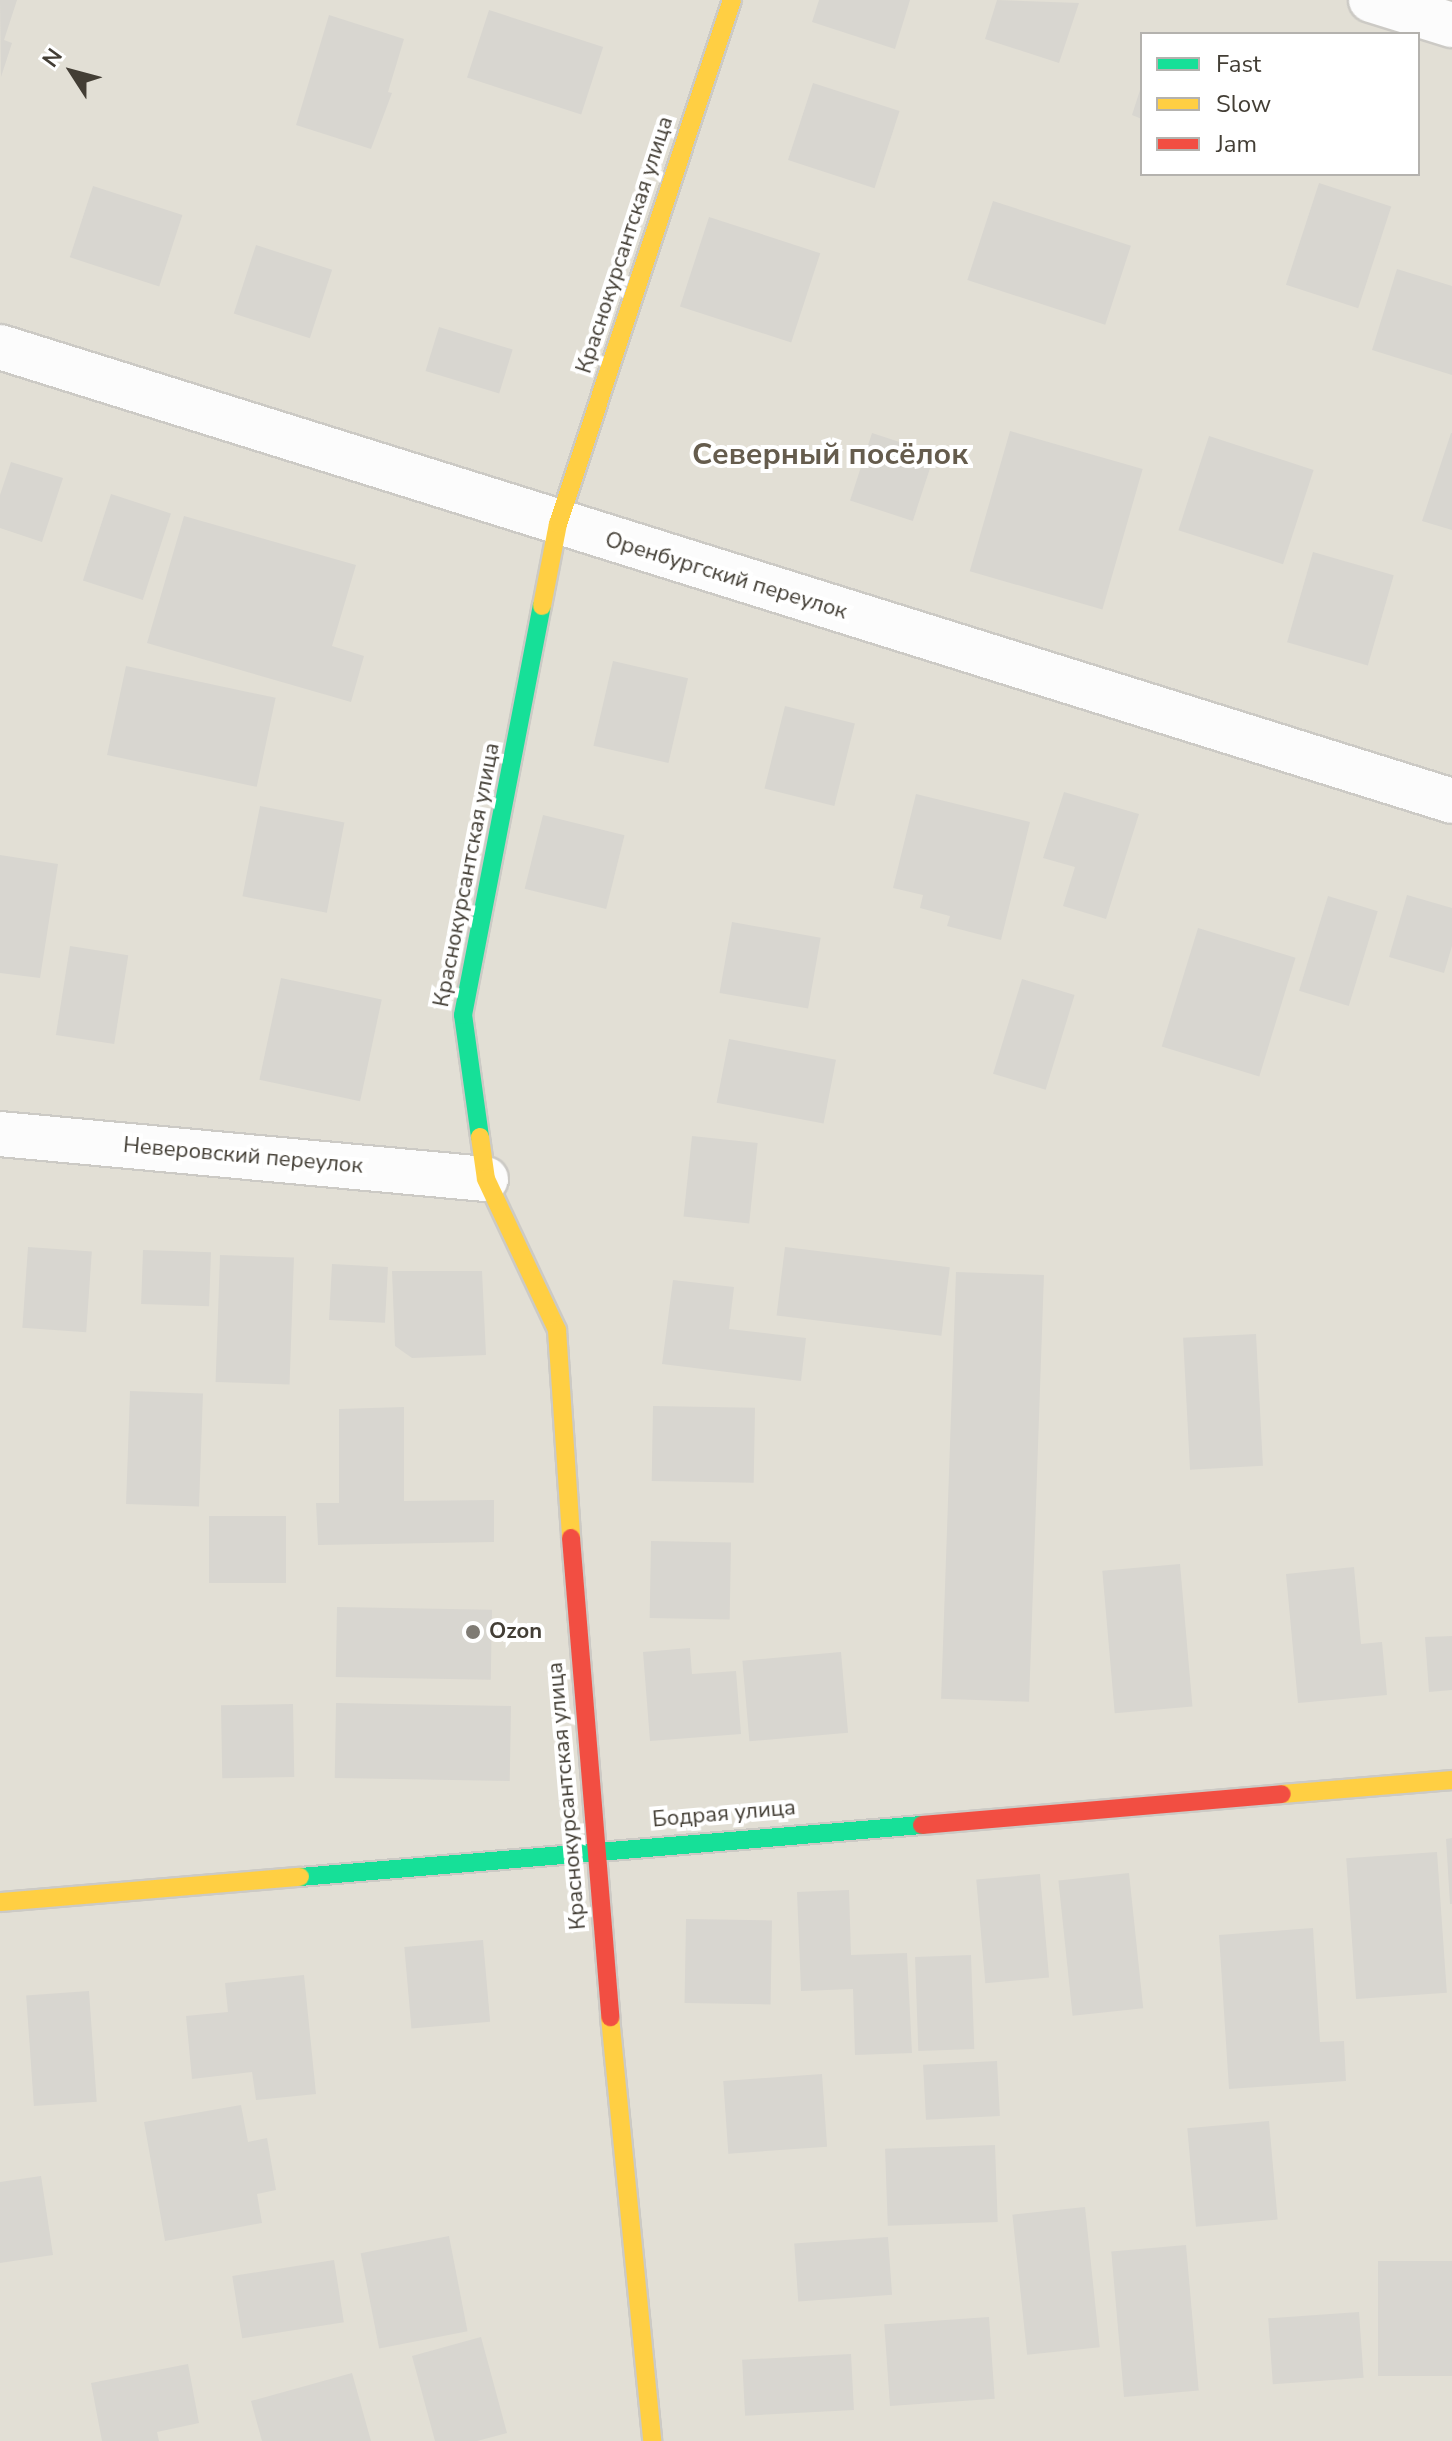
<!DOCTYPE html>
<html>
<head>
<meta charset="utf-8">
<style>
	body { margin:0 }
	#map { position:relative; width:1452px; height:2441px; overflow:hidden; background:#eeede8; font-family:"Nunito Sans",sans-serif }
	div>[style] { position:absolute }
	.residential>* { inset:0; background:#e2dfd5 }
	.building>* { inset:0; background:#d8d6d0; transform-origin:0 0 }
	.roads { filter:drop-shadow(2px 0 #cccac5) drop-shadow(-2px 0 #cccac5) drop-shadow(0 2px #cccac5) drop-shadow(0 -2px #cccac5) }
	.street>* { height:44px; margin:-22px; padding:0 22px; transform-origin:22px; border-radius:22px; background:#fcfcfc }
	.fast>* { height:18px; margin:-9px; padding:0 9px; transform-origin:9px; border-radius:9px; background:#16e098 }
	.slow>* { height:18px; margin:-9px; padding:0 9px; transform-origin:9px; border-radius:9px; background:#ffcf43 }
	.jam>* { height:18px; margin:-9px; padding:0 9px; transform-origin:9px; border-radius:9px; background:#f24e42 }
	.dots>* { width:22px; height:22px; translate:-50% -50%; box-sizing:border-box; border:4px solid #fff; border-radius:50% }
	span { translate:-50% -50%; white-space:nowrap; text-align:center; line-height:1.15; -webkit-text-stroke:8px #fff; paint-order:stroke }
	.street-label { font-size:22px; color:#433e35 }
	.poi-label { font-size:22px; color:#433e35; font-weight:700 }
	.left { translate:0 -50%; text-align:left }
	.district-label { font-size:30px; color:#655c4d; font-weight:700 }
	.legend { position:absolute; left:1140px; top:32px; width:280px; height:144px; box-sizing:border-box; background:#fff; border:2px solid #b4b2ae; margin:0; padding:10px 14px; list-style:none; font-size:24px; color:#433e35 }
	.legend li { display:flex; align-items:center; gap:16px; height:40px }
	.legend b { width:40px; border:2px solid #b4b2ae }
	.north { position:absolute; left:32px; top:32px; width:80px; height:80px; -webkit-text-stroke:6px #fff; paint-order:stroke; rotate:306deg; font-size:22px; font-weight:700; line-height:32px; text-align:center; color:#433e35 }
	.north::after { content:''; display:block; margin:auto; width:28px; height:36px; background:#433e35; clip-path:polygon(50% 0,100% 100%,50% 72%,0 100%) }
</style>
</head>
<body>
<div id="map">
	<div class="residential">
		<i style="clip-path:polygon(evenodd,0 0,1452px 0,1452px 2441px,0 2441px,0 0,1142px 34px,1418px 34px,1418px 174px,1142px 174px,1142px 34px)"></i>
	</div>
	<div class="building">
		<i style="clip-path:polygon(0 0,17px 0,4px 40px,12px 43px,1px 77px)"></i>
		<i style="clip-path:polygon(819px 0,910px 0,895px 49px,812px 22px)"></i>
		<i style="clip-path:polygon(997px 0,1079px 3px,1059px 63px,985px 39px)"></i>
		<i style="left:489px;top:10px;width:120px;height:71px;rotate:18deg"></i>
		<i style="clip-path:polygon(329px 15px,404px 39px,388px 92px,392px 93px,371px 149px,296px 125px)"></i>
		<i style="left:813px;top:83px;width:91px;height:81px;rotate:18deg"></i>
		<i style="clip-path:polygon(1141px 87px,1142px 87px,1142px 119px,1132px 115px)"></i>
		<i style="left:1319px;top:183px;width:76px;height:107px;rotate:18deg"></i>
		<i style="left:93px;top:186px;width:94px;height:75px;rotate:18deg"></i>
		<i style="left:993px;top:201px;width:145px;height:83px;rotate:18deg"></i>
		<i style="left:709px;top:217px;width:117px;height:94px;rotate:18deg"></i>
		<i style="left:256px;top:245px;width:80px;height:72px;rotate:18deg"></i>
		<i style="clip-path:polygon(1397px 269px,1452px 286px,1452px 375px,1372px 350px)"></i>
		<i style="left:439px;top:327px;width:77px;height:46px;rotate:17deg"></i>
		<i style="left:1010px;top:431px;width:138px;height:146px;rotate:16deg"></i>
		<i style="left:872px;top:433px;width:66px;height:71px;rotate:18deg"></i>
		<i style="clip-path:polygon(1451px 433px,1452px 433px,1452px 530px,1422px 521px)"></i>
		<i style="left:1209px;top:436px;width:110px;height:99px;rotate:18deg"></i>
		<i style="clip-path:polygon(11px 462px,63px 478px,42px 542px,0 528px,0 495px)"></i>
		<i style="left:111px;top:494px;width:63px;height:91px;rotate:18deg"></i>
		<i style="clip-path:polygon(184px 516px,356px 565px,332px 646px,364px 656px,351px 702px,147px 643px)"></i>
		<i style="left:1313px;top:552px;width:84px;height:94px;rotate:16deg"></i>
		<i style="left:613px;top:661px;width:77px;height:87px;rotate:13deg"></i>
		<i style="left:126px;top:666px;width:153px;height:91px;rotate:12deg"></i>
		<i style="left:785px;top:706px;width:72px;height:85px;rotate:14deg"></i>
		<i style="clip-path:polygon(1064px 792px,1139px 814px,1106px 919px,1063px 906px,1075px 867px,1043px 858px)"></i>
		<i style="clip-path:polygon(916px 794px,1030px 822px,1001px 940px,947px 926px,950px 916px,920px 908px,923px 895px,893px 888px)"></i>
		<i style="left:260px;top:806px;width:86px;height:92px;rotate:11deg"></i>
		<i style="left:543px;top:815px;width:84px;height:76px;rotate:14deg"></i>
		<i style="clip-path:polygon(0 855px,58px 864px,40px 978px,0 973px)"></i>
		<i style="clip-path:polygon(1407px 895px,1452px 908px,1452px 946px,1444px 973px,1389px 957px)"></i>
		<i style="left:1328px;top:896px;width:52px;height:99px;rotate:17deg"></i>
		<i style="left:732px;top:922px;width:90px;height:72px;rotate:10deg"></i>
		<i style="left:1198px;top:928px;width:102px;height:124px;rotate:17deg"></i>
		<i style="left:70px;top:946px;width:59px;height:90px;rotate:9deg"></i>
		<i style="left:281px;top:978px;width:103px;height:104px;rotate:12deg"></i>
		<i style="left:1022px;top:979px;width:55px;height:99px;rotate:17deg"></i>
		<i style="left:729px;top:1039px;width:109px;height:65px;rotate:11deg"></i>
		<i style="left:692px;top:1136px;width:66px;height:81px;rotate:6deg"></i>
		<i style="left:28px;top:1247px;width:64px;height:81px;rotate:4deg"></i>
		<i style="left:785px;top:1247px;width:166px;height:69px;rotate:7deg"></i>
		<i style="left:143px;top:1250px;width:68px;height:54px;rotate:2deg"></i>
		<i style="left:220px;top:1255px;width:74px;height:127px;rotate:2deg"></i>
		<i style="left:332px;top:1264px;width:56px;height:56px;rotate:3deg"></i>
		<i style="clip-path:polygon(392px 1271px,482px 1271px,486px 1355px,412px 1358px,395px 1346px)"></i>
		<i style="left:956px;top:1272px;width:88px;height:427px;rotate:2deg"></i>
		<i style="clip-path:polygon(673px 1280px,734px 1287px,729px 1329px,806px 1338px,801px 1381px,662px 1364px)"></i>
		<i style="left:1256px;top:1334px;width:132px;height:73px;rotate:87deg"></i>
		<i style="left:130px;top:1391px;width:73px;height:113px;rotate:2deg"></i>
		<i style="left:653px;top:1406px;width:102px;height:75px;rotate:1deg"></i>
		<i style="clip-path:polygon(404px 1407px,404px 1501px,494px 1500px,494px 1542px,318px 1545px,316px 1503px,339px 1503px,339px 1409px)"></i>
		<i style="left:209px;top:1516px;width:77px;height:67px"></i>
		<i style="left:651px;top:1541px;width:80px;height:77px;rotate:1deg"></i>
		<i style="left:1180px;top:1564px;width:143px;height:78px;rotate:85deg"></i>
		<i style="clip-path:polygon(1354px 1567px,1361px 1644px,1382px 1642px,1387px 1695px,1298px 1703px,1286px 1574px)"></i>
		<i style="left:337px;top:1607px;width:155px;height:70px;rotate:1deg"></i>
		<i style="clip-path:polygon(1452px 1636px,1452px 1690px,1429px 1692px,1425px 1637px)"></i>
		<i style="clip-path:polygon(690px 1648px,692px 1674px,736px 1671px,741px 1734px,650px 1741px,643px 1652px)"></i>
		<i style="left:841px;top:1652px;width:81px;height:99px;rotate:85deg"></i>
		<i style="left:293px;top:1704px;width:73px;height:72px;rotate:89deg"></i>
		<i style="left:511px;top:1706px;width:75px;height:175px;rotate:91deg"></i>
		<i style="clip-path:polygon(1452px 1838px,1452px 1904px,1450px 1904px,1446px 1839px)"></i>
		<i style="left:1437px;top:1852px;width:141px;height:91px;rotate:86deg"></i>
		<i style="left:1129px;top:1873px;width:136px;height:71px;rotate:84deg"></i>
		<i style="left:1040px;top:1874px;width:104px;height:64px;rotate:85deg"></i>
		<i style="clip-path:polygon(849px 1890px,851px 1955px,907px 1953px,912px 2053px,855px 2055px,853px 1989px,801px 1991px,797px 1892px)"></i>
		<i style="left:686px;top:1919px;width:86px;height:84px;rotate:1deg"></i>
		<i style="clip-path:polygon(1313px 1928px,1320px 2042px,1344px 2041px,1346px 2081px,1229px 2089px,1219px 1935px)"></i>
		<i style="left:483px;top:1940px;width:82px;height:79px;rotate:85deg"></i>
		<i style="left:971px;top:1955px;width:94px;height:56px;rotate:88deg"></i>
		<i style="clip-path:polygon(304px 1975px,316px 2094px,256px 2100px,252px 2072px,192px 2079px,186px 2016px,228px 2012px,225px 1983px)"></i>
		<i style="left:89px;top:1991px;width:111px;height:63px;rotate:86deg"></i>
		<i style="left:997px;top:2061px;width:55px;height:74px;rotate:87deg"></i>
		<i style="left:822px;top:2074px;width:73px;height:99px;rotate:86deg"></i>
		<i style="clip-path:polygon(241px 2105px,248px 2142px,267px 2138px,276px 2190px,257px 2194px,262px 2223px,165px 2241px,144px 2122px)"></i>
		<i style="left:1269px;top:2121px;width:99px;height:82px;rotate:85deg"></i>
		<i style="left:995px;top:2145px;width:77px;height:110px;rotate:88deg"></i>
		<i style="clip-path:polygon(41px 2176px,53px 2255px,0 2263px,0 2182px)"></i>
		<i style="left:1085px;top:2207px;width:141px;height:73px;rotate:84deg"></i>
		<i style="left:449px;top:2236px;width:97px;height:90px;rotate:79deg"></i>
		<i style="left:888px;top:2237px;width:58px;height:94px;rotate:86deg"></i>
		<i style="left:1186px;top:2245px;width:146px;height:75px;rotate:85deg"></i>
		<i style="left:334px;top:2260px;width:63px;height:103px;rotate:81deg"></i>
		<i style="left:1452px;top:2261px;width:115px;height:74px;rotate:90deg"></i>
		<i style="left:1359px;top:2312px;width:66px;height:91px;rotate:86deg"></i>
		<i style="left:989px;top:2317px;width:82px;height:105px;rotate:86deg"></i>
		<i style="clip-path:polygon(481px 2337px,507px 2433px,477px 2441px,435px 2441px,412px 2356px)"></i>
		<i style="left:851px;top:2354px;width:56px;height:109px;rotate:87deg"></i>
		<i style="clip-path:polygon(188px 2364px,199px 2423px,157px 2432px,159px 2441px,102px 2441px,91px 2383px)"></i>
		<i style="clip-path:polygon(352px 2373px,371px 2441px,262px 2441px,251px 2401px)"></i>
	</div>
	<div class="roads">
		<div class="street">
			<i style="left:1371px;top:0;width:85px;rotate:17.2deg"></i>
			<i style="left:0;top:347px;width:1521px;rotate:17.36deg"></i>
			<i style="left:0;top:1134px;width:488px;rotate:5.3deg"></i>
		</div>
		<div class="fast">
			<i style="left:480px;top:1137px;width:123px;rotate:-97.9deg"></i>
			<i style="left:463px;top:1015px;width:417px;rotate:-79.1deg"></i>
			<i style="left:300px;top:1877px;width:624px;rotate:-4.78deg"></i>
		</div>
		<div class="slow">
			<i style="left:542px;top:606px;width:84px;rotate:-79deg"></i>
			<i style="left:558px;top:524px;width:552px;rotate:-71.63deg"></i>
			<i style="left:480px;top:1137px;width:42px;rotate:81.9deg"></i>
			<i style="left:486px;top:1179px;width:167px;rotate:64.8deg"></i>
			<i style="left:557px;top:1330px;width:208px;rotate:86.1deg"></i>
			<i style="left:1282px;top:1794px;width:171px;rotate:-4.7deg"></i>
			<i style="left:0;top:1902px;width:301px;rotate:-4.8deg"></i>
			<i style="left:610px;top:2017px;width:426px;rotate:84.3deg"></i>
		</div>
		<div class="jam">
			<i style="left:571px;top:1538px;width:481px;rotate:85.3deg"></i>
			<i style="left:922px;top:1825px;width:361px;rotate:-4.9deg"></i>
		</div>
	</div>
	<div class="dots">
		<i style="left:473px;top:1632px;background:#7f7b74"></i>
	</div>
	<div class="street-label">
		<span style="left:625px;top:245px;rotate:-72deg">Краснокурсантская улица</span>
		<span style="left:726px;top:576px;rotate:17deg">Оренбургский переулок</span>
		<span style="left:467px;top:875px;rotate:-79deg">Краснокурсантская улица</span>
		<span style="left:243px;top:1156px;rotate:5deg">Неверовский переулок</span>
		<span style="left:567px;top:1796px;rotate:-95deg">Краснокурсантская улица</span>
		<span style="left:724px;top:1814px;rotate:-5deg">Бодрая улица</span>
	</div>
	<div class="poi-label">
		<span class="left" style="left:489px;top:1632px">Ozon</span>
	</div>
	<div class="district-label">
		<span style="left:830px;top:455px">Северный посёлок</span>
	</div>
	<ul class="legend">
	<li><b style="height:10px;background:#16e098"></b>Fast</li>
	<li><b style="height:10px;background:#ffcf43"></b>Slow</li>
	<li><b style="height:10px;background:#f24e42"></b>Jam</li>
	</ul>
	<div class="north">N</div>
</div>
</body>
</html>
